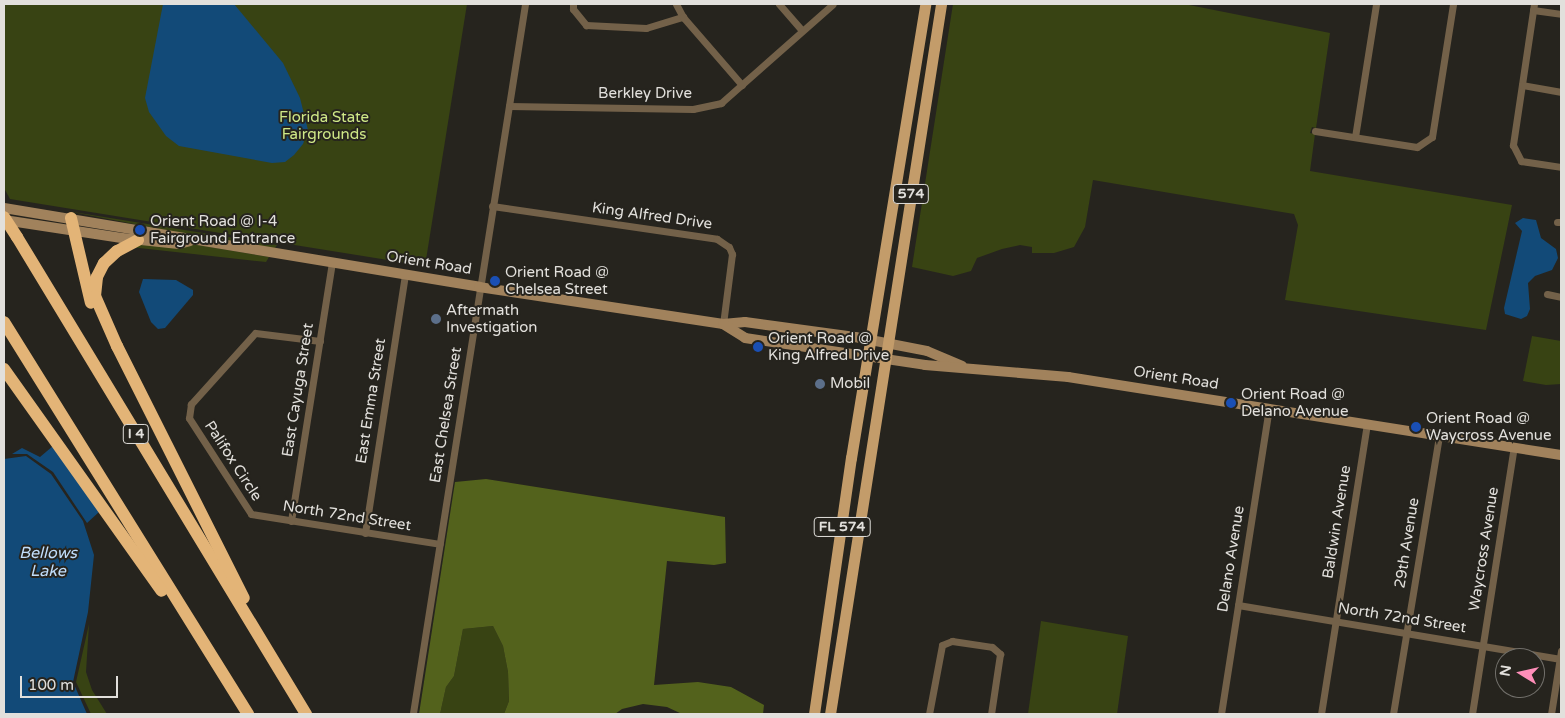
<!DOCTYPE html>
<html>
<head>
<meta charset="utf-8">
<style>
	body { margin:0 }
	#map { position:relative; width:1565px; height:718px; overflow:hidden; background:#26241e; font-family:"Varela Round",sans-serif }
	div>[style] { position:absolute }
	.green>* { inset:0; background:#384313 }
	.forest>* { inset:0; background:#53621c }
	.water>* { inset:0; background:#124a78 }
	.street>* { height:7px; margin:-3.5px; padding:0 3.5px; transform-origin:3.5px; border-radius:3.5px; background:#736149 }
	.secondary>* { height:10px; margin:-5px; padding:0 5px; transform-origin:5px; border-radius:5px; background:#a1825c }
	.primary>* { height:11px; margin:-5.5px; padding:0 5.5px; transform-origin:5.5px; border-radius:5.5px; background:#c39c6a }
	.highway>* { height:12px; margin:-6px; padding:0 6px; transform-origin:6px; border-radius:6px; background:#e3b477 }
	.highway-bridge>* { height:12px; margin:-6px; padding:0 6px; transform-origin:6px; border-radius:6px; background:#e3b477 }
	.dots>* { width:14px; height:14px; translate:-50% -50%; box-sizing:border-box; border:2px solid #26241e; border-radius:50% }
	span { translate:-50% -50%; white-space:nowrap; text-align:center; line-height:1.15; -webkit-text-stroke:4px #26241e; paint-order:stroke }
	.shield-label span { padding:1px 4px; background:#26241e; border:1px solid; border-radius:4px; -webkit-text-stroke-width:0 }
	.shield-label { font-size:14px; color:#e2e0dc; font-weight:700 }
	.street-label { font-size:15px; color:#e2e0dc }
	.park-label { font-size:15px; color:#cfe887 }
	.poi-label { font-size:15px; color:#e2e0dc }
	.left { translate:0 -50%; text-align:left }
	.water-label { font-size:16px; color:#c0ddfa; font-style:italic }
	.frame { position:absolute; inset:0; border:5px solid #e2e0dc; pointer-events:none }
	.north { position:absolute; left:1495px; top:648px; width:50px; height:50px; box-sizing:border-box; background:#26241e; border:1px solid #716f6a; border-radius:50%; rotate:279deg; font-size:14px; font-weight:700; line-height:20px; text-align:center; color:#e2e0dc }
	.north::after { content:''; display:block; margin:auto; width:18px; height:22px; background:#ff8eb9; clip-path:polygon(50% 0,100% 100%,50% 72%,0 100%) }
	.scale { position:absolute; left:20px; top:676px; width:98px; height:22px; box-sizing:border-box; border:2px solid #e2e0dc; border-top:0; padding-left:6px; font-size:15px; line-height:18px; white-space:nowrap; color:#e2e0dc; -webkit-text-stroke:4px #26241e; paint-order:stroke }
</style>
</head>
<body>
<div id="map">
	<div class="green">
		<i style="clip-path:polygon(4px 4px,467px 4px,425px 266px,10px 199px,4px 188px)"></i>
		<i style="clip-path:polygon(953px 4px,1184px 4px,1330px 33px,1316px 128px,1312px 127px,1310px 133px,1315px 134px,1310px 171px,1512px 205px,1486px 330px,1285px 300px,1298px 225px,1294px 214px,1093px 180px,1085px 227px,1074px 247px,1054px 253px,1032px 253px,1032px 247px,1020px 245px,1002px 249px,977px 258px,971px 271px,953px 276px,912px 267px)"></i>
		<i style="clip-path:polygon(72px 212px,73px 212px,277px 245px,273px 251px)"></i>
		<i style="clip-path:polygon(139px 243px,192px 244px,269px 257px,266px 262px,130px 247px)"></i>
		<i style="clip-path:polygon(1532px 336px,1561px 341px,1561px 384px,1546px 385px,1523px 381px)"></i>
		<i style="clip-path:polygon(1041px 621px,1128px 636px,1117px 714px,1028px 714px)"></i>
		<i style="clip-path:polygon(89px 624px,86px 672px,92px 690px,107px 714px,91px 714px,76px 682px)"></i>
		<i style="clip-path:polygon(493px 626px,503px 646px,508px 672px,509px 701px,504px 714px,440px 714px,446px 687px,454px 676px,463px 629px)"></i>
	</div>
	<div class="forest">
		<i style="clip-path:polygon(486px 479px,725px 517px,726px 563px,714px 565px,667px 561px,654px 685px,698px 682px,731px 687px,764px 705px,763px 714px,682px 714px,667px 707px,643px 704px,622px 709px,615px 714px,504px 714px,509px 701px,508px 672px,503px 646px,493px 626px,463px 629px,454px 676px,446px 687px,440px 714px,419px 714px,455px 482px)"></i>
	</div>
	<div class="water">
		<i style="clip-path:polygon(163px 4px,234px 4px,283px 63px,300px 98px,308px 130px,303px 144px,294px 155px,285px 162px,272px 163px,179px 146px,166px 136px,149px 112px,145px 98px)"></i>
		<i style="clip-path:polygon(1523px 218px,1536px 220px,1541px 238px,1556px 249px,1558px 258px,1552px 270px,1535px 276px,1528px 283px,1530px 309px,1527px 316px,1521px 319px,1505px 314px,1504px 308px,1522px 231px,1515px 223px)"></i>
		<i style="clip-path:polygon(143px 279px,176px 280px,193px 290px,193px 295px,165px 328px,158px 329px,151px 322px,139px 292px)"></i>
		<i style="clip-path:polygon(53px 446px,99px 512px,87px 523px,53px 472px,27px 454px,12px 454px,22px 448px,40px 457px)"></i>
		<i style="clip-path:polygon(26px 456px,51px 474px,83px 521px,94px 555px,88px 612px,73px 682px,87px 714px,4px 714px,4px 459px)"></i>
	</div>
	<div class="street">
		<i style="left:573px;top:4px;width:5px;rotate:90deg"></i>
		<i style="left:573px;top:9px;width:21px;rotate:51deg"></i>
		<i style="left:586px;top:25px;width:60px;rotate:2.9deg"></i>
		<i style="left:646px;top:28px;width:39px;rotate:-17deg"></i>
		<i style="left:676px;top:4px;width:15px;rotate:62deg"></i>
		<i style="left:683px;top:17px;width:90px;rotate:49.1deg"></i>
		<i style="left:779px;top:4px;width:35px;rotate:49deg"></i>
		<i style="left:1534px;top:4px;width:143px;rotate:98.5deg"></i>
		<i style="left:1513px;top:145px;width:18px;rotate:63deg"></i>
		<i style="left:1521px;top:161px;width:40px;rotate:8.5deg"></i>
		<i style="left:1533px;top:10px;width:28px;rotate:8deg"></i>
		<i style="left:1522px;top:85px;width:40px;rotate:10deg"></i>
		<i style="left:509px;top:106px;width:184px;rotate:0.9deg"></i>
		<i style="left:693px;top:109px;width:29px;rotate:-12deg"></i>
		<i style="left:721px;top:103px;width:149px;rotate:-41.5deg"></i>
		<i style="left:1315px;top:131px;width:103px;rotate:8.9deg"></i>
		<i style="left:1417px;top:147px;width:18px;rotate:-34deg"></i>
		<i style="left:1432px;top:137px;width:135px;rotate:-81deg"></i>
		<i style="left:1355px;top:137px;width:135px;rotate:-81deg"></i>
		<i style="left:492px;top:206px;width:227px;rotate:8.3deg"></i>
		<i style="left:717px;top:239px;width:14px;rotate:34deg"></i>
		<i style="left:729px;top:247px;width:8px;rotate:67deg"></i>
		<i style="left:732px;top:254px;width:71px;rotate:97.3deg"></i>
		<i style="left:1557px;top:222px;width:4px"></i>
		<i style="left:1547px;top:294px;width:14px;rotate:12deg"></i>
		<i style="left:320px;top:341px;width:65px;rotate:-173deg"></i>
		<i style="left:255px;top:333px;width:96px;rotate:132deg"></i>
		<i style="left:191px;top:404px;width:14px;rotate:98deg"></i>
		<i style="left:189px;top:418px;width:114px;rotate:57.1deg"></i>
		<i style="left:251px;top:514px;width:191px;rotate:9deg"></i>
		<i style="left:291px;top:521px;width:261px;rotate:-81deg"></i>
		<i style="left:365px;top:533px;width:262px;rotate:-81.2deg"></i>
		<i style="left:1238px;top:605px;width:327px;rotate:9.5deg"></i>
		<i style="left:413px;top:713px;width:718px;rotate:-81.02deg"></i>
		<i style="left:929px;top:714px;width:70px;rotate:-79.3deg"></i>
		<i style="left:942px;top:645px;width:11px;rotate:-22deg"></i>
		<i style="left:952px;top:641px;width:40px;rotate:8.5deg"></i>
		<i style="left:992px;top:647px;width:11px;rotate:41deg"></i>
		<i style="left:1000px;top:654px;width:61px;rotate:98.5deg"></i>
		<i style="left:1221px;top:714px;width:310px;rotate:-81.1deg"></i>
		<i style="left:1321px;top:714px;width:294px;rotate:-81deg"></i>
		<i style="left:1393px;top:714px;width:283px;rotate:-80.6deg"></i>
		<i style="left:1472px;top:714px;width:270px;rotate:-81.1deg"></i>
		<i style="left:1551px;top:714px;width:64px;rotate:-81deg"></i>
	</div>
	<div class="secondary">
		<i style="left:4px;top:208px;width:482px;rotate:9.4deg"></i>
		<i style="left:479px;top:287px;width:247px;rotate:8.6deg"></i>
		<i style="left:723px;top:324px;width:22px;rotate:-5deg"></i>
		<i style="left:745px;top:322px;width:111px;rotate:7.8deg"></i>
		<i style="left:855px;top:337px;width:73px;rotate:11deg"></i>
		<i style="left:927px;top:351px;width:38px;rotate:23deg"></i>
		<i style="left:4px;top:220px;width:119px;rotate:8.7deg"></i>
		<i style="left:122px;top:238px;width:57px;rotate:6deg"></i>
		<i style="left:179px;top:244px;width:11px;rotate:-15deg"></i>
		<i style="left:723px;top:324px;width:26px;rotate:32deg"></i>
		<i style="left:745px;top:338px;width:182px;rotate:8.5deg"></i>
		<i style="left:925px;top:365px;width:144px;rotate:4.8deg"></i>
		<i style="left:1068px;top:377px;width:499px;rotate:9deg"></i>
	</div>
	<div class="primary">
		<i style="left:814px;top:714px;width:259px;rotate:-81.8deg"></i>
		<i style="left:851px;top:458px;width:460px;rotate:-80.7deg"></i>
		<i style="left:830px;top:714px;width:719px;rotate:-81.11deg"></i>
	</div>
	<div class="highway">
		<i style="left:71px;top:218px;width:87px;rotate:76.8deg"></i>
		<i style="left:17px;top:237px;width:558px;rotate:58.79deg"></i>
		<i style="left:138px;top:240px;width:24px;rotate:152deg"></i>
		<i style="left:117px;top:251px;width:18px;rotate:137deg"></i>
		<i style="left:104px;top:263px;width:16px;rotate:117deg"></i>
		<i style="left:97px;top:277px;width:19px;rotate:96deg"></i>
		<i style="left:95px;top:296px;width:55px;rotate:66.3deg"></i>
		<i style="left:117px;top:346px;width:282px;rotate:63.3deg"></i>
		<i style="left:4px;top:322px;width:462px;rotate:58.1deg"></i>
		<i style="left:4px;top:369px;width:272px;rotate:54.6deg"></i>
	</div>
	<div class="highway-bridge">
		<i style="left:4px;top:217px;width:24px;rotate:57deg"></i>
	</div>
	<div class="dots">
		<i style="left:140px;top:230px;background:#1a4fb4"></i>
		<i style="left:495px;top:281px;background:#1a4fb4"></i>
		<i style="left:436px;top:319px;background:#5c6f8a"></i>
		<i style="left:758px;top:347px;background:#1a4fb4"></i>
		<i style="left:820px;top:384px;background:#5c6f8a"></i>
		<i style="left:1231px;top:403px;background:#1a4fb4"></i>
		<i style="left:1416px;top:427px;background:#1a4fb4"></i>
	</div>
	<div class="shield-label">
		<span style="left:911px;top:194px">574</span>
		<span style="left:136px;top:434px">I 4</span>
		<span style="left:842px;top:527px">FL 574</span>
	</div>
	<div class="street-label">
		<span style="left:645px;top:94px">Berkley Drive</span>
		<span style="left:652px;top:216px;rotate:8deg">King Alfred Drive</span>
		<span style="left:429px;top:263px;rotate:9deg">Orient Road</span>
		<span style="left:1176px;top:378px;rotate:9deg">Orient Road</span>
		<span style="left:298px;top:390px;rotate:-81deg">East Cayuga Street</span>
		<span style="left:371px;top:401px;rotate:-81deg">East Emma Street</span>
		<span style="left:446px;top:415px;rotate:-81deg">East Chelsea Street</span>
		<span style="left:233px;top:461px;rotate:57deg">Palifox Circle</span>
		<span style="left:347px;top:516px;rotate:9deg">North 72nd Street</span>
		<span style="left:1337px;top:522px;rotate:-81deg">Baldwin Avenue</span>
		<span style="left:1407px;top:543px;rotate:-81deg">29th Avenue</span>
		<span style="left:1484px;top:549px;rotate:-81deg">Waycross Avenue</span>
		<span style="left:1231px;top:559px;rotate:-81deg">Delano Avenue</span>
		<span style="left:1402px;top:618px;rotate:9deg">North 72nd Street</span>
	</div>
	<div class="park-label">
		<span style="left:324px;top:126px">Florida State<br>Fairgrounds</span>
	</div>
	<div class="poi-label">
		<span class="left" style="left:150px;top:230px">Orient Road @ I-4<br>Fairground Entrance</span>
		<span class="left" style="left:505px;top:281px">Orient Road @<br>Chelsea Street</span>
		<span class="left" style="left:446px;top:319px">Aftermath<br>Investigation</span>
		<span class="left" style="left:768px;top:347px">Orient Road @<br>King Alfred Drive</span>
		<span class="left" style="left:830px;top:384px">Mobil</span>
		<span class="left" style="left:1241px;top:403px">Orient Road @<br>Delano Avenue</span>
		<span class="left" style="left:1426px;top:427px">Orient Road @<br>Waycross Avenue</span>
	</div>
	<div class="water-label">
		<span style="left:48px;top:562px">Bellows<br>Lake</span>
	</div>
	<div class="frame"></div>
	<div class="north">N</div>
	<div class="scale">100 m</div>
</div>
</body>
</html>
